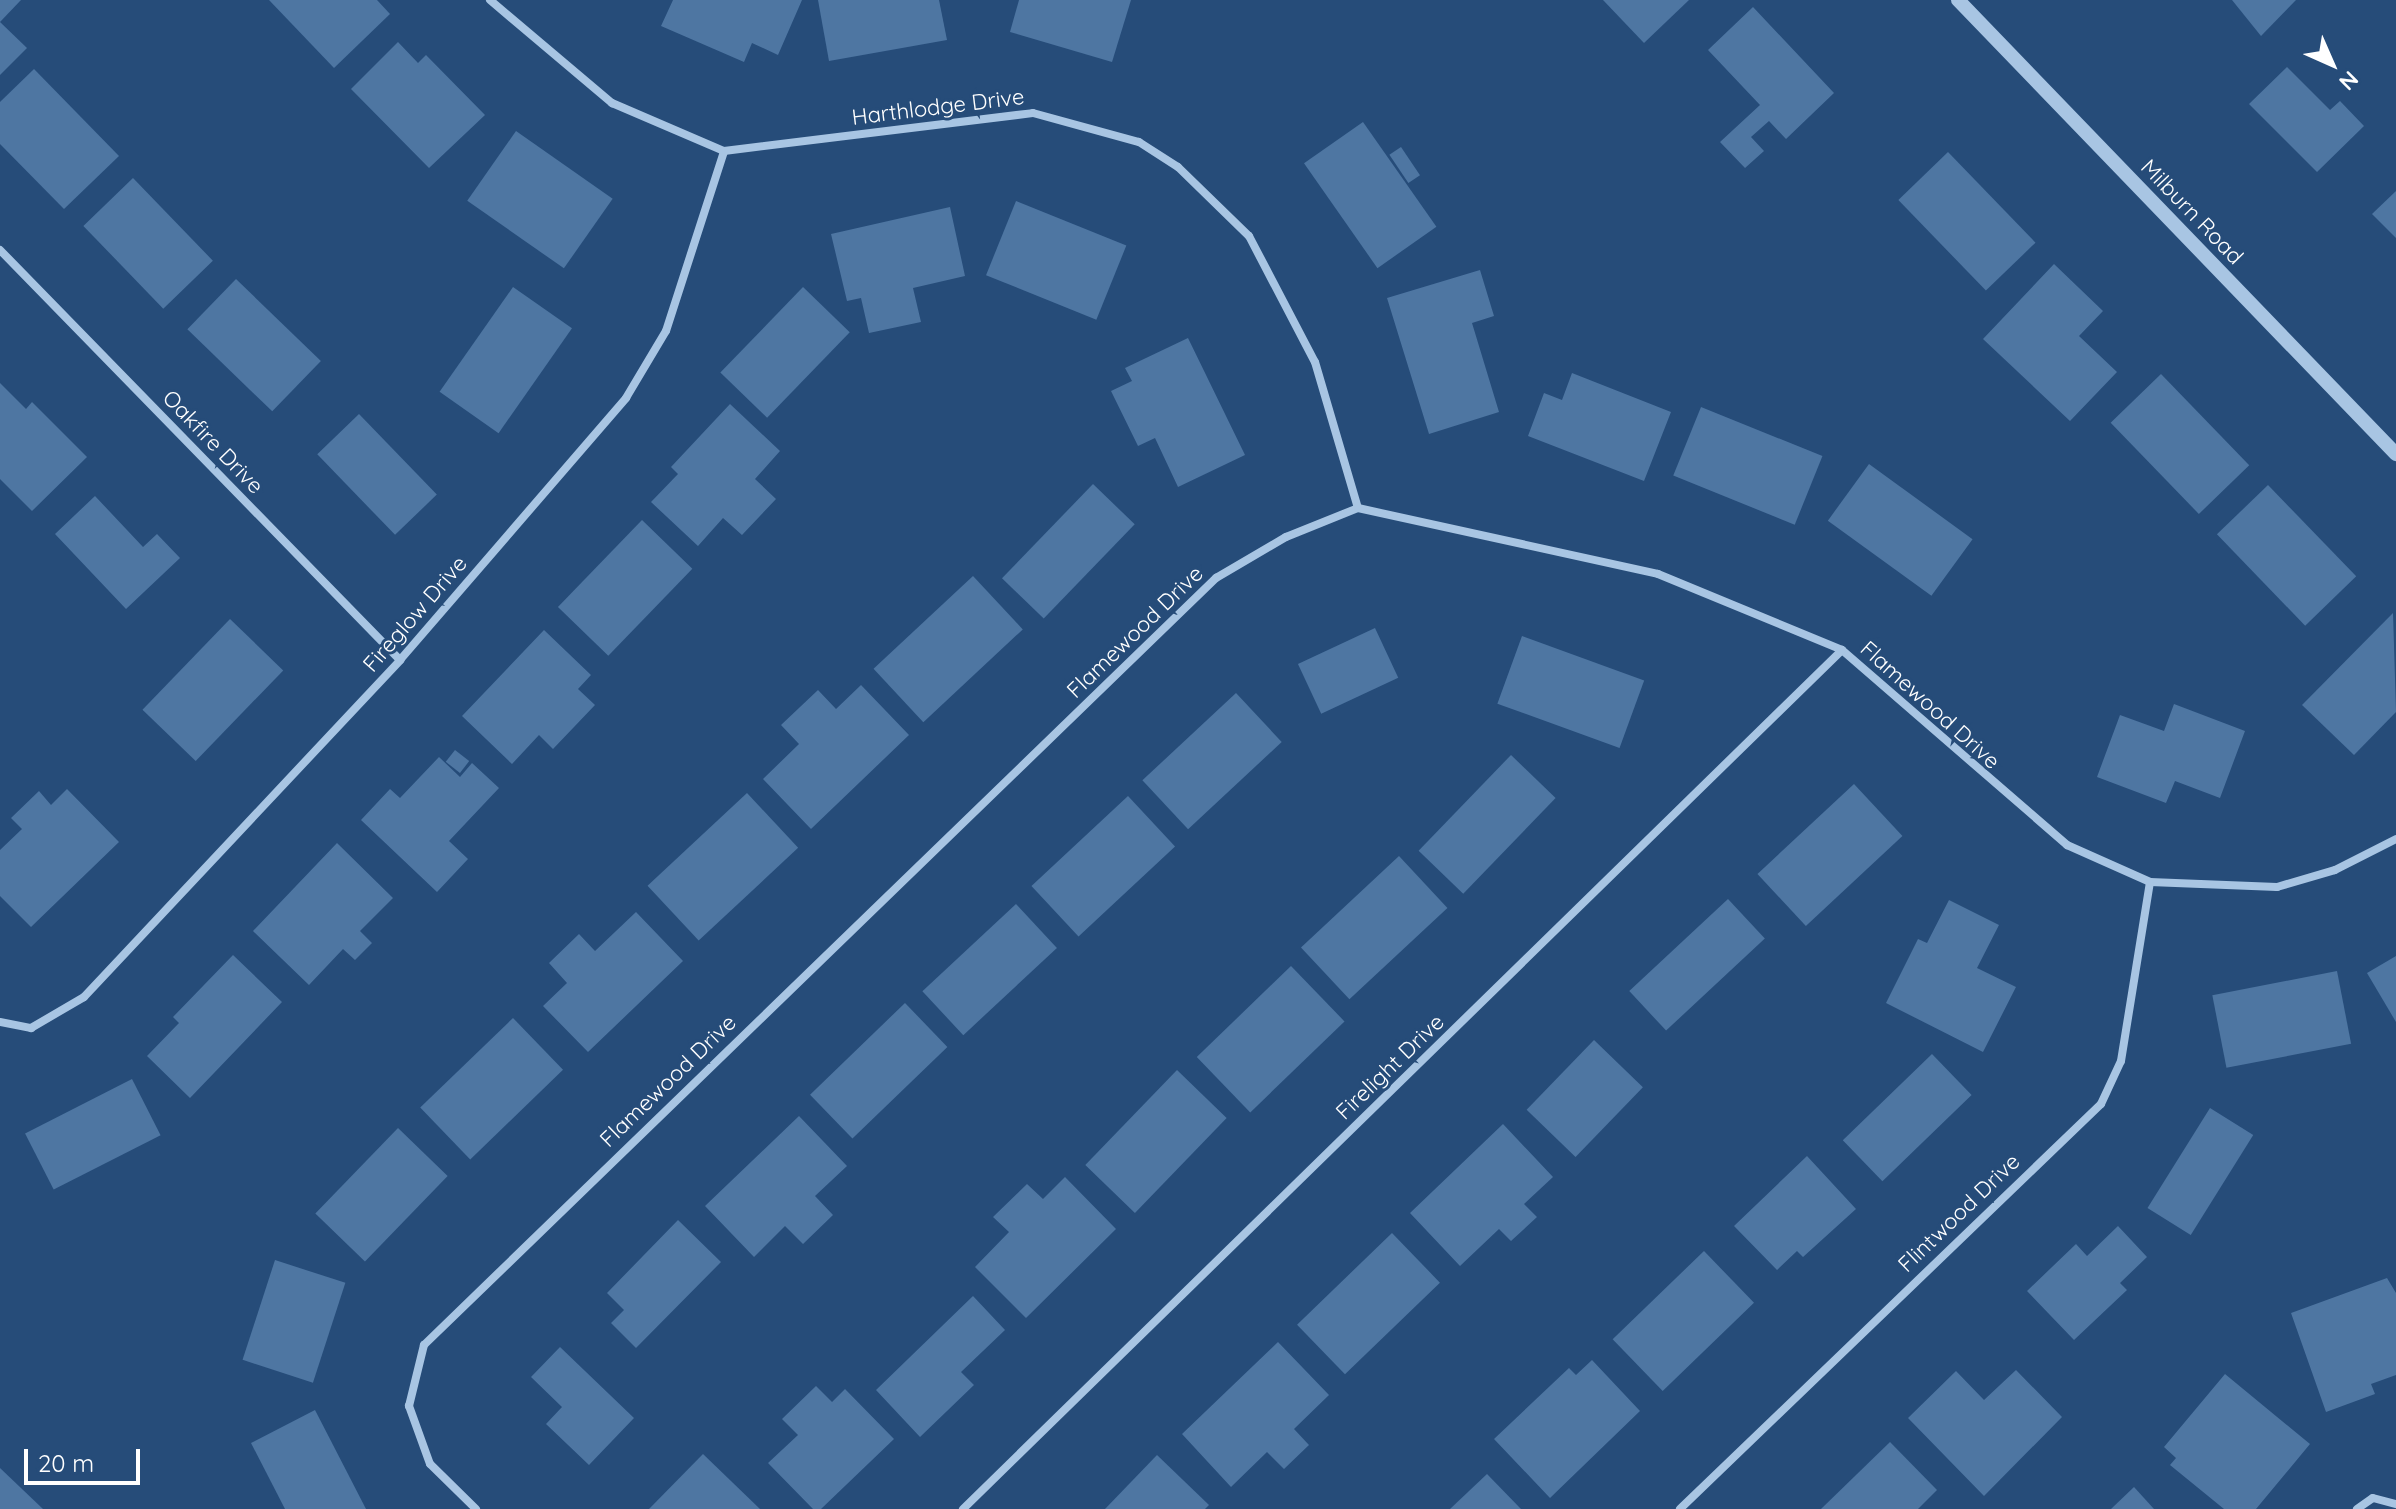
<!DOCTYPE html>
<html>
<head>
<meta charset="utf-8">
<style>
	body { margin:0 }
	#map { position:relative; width:2396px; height:1509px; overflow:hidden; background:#264c79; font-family:Quicksand,sans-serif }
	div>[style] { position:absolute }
	.building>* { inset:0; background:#4e76a2; transform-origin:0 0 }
	.minor>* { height:8px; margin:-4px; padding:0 4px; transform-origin:4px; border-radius:4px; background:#a8c5e3 }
	.tertiary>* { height:14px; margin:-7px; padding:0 7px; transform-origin:7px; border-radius:7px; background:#a8c5e3 }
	span { translate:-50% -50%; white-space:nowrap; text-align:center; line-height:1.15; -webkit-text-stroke:6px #264c79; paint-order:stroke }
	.street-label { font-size:22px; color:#fff }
	.north { position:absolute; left:2292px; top:24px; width:80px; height:80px; -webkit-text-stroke:6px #264c79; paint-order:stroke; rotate:135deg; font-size:22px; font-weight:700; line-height:32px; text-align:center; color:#fff }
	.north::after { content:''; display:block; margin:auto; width:28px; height:36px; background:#fff; clip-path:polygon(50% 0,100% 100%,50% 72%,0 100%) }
	.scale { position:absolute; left:24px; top:1449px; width:116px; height:36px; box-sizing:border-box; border:4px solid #fff; border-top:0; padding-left:10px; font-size:24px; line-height:28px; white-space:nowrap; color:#fff; -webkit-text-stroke:6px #264c79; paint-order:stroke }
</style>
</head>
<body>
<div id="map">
	<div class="building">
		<i style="clip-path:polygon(0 0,21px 0,0 22px)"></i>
		<i style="clip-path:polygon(269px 0,377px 0,390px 14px,334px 68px)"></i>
		<i style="clip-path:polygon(673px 0,802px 0,778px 55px,752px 43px,744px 62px,661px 26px)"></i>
		<i style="clip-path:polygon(818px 0,939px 0,947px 40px,829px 61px)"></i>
		<i style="clip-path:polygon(1019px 0,1131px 0,1112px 62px,1010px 32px)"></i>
		<i style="clip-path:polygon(1603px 0,1689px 0,1644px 43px)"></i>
		<i style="clip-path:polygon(2232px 0,2296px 0,2261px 36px)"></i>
		<i style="clip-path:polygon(1753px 7px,1834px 93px,1786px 139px,1769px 121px,1751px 137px,1764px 151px,1745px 168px,1720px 142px,1760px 105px,1708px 50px)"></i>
		<i style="clip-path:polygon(0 22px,27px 48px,0 75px)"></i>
		<i style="clip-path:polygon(398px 42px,418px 63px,426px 55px,485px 115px,429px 168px,351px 89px)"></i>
		<i style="clip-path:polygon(2287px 67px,2330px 110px,2340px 101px,2364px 126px,2317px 172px,2249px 104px)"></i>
		<i style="clip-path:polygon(34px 69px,119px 156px,64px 209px,0 144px,0 102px)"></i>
		<i style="left:1363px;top:122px;width:128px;height:72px;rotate:55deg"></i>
		<i style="left:516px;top:131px;width:118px;height:85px;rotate:35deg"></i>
		<i style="left:1401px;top:147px;width:34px;height:14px;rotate:56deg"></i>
		<i style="left:1948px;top:152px;width:126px;height:69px;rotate:46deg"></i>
		<i style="left:133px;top:178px;width:115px;height:69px;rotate:46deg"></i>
		<i style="clip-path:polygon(2396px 191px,2396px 238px,2372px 214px)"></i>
		<i style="left:1016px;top:201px;width:119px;height:80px;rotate:22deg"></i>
		<i style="clip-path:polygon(950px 207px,965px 276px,913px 288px,921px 322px,869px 333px,861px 298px,847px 301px,831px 234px)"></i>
		<i style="clip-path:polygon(2054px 264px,2103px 311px,2079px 336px,2117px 372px,2070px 421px,1983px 339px)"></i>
		<i style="clip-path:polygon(1480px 270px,1494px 316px,1472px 323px,1499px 412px,1429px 434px,1387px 298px)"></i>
		<i style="left:236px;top:279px;width:118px;height:70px;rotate:44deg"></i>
		<i style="left:513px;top:287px;width:72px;height:128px;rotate:35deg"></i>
		<i style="left:803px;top:287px;width:65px;height:119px;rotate:44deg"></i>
		<i style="clip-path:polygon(1188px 338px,1245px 455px,1178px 487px,1155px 438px,1138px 446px,1111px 391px,1132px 381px,1125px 368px)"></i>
		<i style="clip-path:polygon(1572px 373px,1671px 412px,1644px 481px,1528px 436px,1544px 393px,1562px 400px)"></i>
		<i style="left:2161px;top:374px;width:127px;height:70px;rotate:46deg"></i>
		<i style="clip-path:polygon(0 383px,26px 409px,32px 402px,87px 457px,32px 511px,0 479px)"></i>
		<i style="clip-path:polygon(730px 404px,780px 451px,755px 479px,776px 499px,742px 535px,723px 518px,698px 546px,651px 502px,678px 474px,671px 467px)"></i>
		<i style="left:1701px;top:407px;width:131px;height:74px;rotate:22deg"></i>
		<i style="left:359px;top:414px;width:112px;height:58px;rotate:46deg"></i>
		<i style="left:1869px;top:464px;width:128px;height:70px;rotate:36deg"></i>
		<i style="left:1093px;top:484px;width:58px;height:131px;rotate:44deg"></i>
		<i style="left:2268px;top:485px;width:127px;height:71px;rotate:46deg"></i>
		<i style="clip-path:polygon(95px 496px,143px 547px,157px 534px,180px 558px,126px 609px,55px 534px)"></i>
		<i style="left:642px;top:520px;width:70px;height:121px;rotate:44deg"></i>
		<i style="left:973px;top:576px;width:73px;height:136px;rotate:47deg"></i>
		<i style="clip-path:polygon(2393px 613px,2396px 712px,2354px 755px,2302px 705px)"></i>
		<i style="left:230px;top:619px;width:74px;height:126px;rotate:44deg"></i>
		<i style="left:1375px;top:628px;width:55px;height:85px;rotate:65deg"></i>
		<i style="clip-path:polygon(544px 630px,591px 675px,578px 689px,595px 705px,553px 749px,539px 735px,512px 764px,462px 716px)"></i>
		<i style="left:1522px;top:636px;width:130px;height:72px;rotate:20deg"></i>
		<i style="clip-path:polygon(861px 685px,909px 735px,811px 829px,763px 779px,799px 744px,781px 725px,818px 690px,836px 709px)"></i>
		<i style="left:1236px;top:693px;width:67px;height:128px;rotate:47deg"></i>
		<i style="clip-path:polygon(2174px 704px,2245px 731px,2220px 798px,2175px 781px,2166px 803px,2097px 777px,2120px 715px,2164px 731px)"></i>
		<i style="left:455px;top:750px;width:18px;height:15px;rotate:38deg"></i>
		<i style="left:1511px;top:755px;width:62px;height:133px;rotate:44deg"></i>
		<i style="clip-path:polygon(439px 757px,460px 777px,472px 763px,499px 788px,449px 841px,468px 859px,437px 892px,361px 820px,390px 789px,400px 798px)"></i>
		<i style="left:1854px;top:784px;width:71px;height:132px;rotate:47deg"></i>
		<i style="clip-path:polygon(67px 789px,119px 842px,31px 927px,0 896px,0 850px,22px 829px,11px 818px,39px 791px,51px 805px)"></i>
		<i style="left:747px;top:793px;width:75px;height:136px;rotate:47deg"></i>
		<i style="left:1128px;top:796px;width:69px;height:132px;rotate:47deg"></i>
		<i style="clip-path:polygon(337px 843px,393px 898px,360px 931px,372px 943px,355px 960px,343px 949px,309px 985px,253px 931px)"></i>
		<i style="left:1399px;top:856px;width:71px;height:134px;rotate:47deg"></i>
		<i style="left:1728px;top:899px;width:54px;height:135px;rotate:47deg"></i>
		<i style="clip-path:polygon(1949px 900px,1999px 925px,1977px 968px,2016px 987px,1983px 1052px,1886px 1003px,1918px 939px,1927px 943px)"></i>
		<i style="left:1016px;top:904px;width:60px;height:128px;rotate:47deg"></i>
		<i style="clip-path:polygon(636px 912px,683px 961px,588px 1052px,543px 1006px,567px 983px,549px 963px,579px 934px,595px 951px)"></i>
		<i style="clip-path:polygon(233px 955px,282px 1002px,190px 1098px,147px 1056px,179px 1023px,173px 1017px)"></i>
		<i style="clip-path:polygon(2396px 956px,2396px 1022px,2367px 973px)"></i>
		<i style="left:1291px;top:966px;width:77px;height:131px;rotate:46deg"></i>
		<i style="left:2337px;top:971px;width:74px;height:127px;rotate:79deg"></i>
		<i style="left:905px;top:1003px;width:61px;height:132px;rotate:46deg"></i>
		<i style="left:513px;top:1018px;width:72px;height:129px;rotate:46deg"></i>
		<i style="left:1594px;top:1040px;width:68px;height:97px;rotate:44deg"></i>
		<i style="left:1932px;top:1054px;width:57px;height:124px;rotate:46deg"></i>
		<i style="left:1177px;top:1070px;width:69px;height:132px;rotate:44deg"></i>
		<i style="left:132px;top:1079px;width:63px;height:120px;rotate:63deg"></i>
		<i style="left:2210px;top:1108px;width:51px;height:118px;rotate:32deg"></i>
		<i style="clip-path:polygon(799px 1116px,847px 1166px,815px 1196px,833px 1215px,803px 1244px,785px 1226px,754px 1257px,705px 1206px)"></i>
		<i style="clip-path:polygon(1503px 1124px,1553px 1177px,1524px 1204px,1537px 1217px,1511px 1241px,1499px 1229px,1460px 1266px,1410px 1213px)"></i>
		<i style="left:398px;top:1128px;width:69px;height:119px;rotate:44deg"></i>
		<i style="clip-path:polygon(1807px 1156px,1856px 1209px,1803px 1257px,1797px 1251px,1777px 1270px,1734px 1226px)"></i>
		<i style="clip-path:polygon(1065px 1177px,1116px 1229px,1026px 1318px,975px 1267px,1009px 1232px,993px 1217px,1027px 1184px,1043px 1199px)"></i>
		<i style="clip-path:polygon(678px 1220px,721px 1262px,636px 1348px,611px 1323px,624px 1310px,607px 1293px)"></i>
		<i style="clip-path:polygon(2118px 1226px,2147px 1257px,2120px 1283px,2127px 1290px,2074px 1340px,2027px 1291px,2076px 1244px,2087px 1256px)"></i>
		<i style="left:1392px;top:1233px;width:69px;height:132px;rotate:46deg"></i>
		<i style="left:1704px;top:1251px;width:72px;height:127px;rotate:46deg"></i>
		<i style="left:275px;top:1260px;width:74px;height:105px;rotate:18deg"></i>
		<i style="clip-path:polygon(2387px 1278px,2396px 1293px,2396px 1375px,2371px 1384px,2375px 1394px,2326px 1412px,2291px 1313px)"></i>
		<i style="clip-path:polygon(973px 1296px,1005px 1330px,961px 1372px,974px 1385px,920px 1437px,876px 1390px)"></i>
		<i style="clip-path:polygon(1278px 1342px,1329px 1395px,1294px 1429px,1309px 1445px,1284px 1469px,1267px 1452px,1231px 1487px,1182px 1434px)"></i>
		<i style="clip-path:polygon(560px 1347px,634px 1418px,589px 1465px,546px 1424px,562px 1407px,531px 1377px)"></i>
		<i style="clip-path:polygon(1592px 1360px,1640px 1411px,1550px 1498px,1494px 1439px,1569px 1368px,1576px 1375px)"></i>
		<i style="clip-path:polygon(2016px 1370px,2062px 1417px,1984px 1496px,1908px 1418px,1956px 1371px,1984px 1400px)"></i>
		<i style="clip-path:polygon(2225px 1374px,2310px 1444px,2256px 1509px,2224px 1509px,2170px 1465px,2176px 1458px,2164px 1447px)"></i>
		<i style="clip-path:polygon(816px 1386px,832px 1402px,845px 1389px,894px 1439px,821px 1509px,813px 1509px,768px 1463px,798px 1435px,782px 1419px)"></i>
		<i style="clip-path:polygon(315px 1410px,366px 1509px,285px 1509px,251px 1443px)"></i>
		<i style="clip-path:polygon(1890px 1442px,1937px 1490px,1918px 1509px,1821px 1509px)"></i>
		<i style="clip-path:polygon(703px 1454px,760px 1509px,649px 1509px)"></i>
		<i style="clip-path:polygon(1157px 1455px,1209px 1505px,1205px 1509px,1105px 1509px)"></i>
		<i style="clip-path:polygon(0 1468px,43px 1509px,0 1509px)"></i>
		<i style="clip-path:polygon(1487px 1474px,1521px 1509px,1450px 1509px)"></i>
		<i style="clip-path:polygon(2134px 1487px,2154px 1509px,2111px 1509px)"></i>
	</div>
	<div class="minor">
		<i style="left:490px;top:0;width:160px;rotate:40.2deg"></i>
		<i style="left:612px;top:103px;width:122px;rotate:23.2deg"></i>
		<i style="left:724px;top:151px;width:311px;rotate:-7deg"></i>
		<i style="left:1033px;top:113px;width:110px;rotate:15.3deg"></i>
		<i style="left:1139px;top:142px;width:46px;rotate:32.7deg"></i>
		<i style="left:1178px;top:167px;width:99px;rotate:44.2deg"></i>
		<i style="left:1249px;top:236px;width:142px;rotate:62.4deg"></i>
		<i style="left:1315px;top:362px;width:152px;rotate:73.6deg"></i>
		<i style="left:0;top:250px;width:573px;rotate:45.71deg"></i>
		<i style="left:0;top:1022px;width:32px;rotate:11deg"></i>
		<i style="left:31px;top:1028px;width:61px;rotate:-30.3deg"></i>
		<i style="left:84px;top:997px;width:462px;rotate:-46.8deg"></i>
		<i style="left:400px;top:660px;width:346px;rotate:-49.2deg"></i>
		<i style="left:626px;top:398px;width:78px;rotate:-59.2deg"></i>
		<i style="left:666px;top:331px;width:189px;rotate:-72.1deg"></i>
		<i style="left:476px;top:1509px;width:64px;rotate:-135.6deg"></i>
		<i style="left:430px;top:1464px;width:62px;rotate:-109.9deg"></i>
		<i style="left:409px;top:1406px;width:63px;rotate:-76.2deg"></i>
		<i style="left:424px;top:1345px;width:1103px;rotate:-44.08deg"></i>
		<i style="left:1216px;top:578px;width:81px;rotate:-30.4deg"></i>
		<i style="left:1286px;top:537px;width:78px;rotate:-21.9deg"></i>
		<i style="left:1358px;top:508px;width:307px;rotate:12.4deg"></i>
		<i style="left:1658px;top:574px;width:199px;rotate:22.4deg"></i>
		<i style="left:1842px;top:650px;width:298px;rotate:40.9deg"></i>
		<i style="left:2067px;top:845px;width:91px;rotate:24deg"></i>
		<i style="left:2150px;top:882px;width:127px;rotate:2.3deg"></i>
		<i style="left:2277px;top:887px;width:60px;rotate:-16.3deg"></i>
		<i style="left:2335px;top:870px;width:68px;rotate:-26.9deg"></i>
		<i style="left:963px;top:1509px;width:1229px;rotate:-44.34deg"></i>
		<i style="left:1680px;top:1509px;width:584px;rotate:-43.89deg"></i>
		<i style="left:2101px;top:1104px;width:47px;rotate:-65.1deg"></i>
		<i style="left:2121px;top:1061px;width:181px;rotate:-80.8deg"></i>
		<i style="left:2357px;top:1509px;width:19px;rotate:-35deg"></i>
		<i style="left:2373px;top:1498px;width:24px;rotate:15deg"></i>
	</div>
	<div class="tertiary">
		<i style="left:1958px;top:0;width:631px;rotate:46.03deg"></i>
	</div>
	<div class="street-label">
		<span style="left:938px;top:107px;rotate:-7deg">Harthlodge Drive</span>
		<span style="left:2192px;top:212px;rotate:46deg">Milburn Road</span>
		<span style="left:213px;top:442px;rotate:46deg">Oakfire Drive</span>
		<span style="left:415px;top:614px;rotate:-49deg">Fireglow Drive</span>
		<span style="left:1135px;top:632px;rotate:-44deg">Flamewood Drive</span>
		<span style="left:1930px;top:705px;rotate:42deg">Flamewood Drive</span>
		<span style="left:1390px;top:1067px;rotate:-44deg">Firelight Drive</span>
		<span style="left:668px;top:1081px;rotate:-44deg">Flamewood Drive</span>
		<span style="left:1959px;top:1213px;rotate:-44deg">Flintwood Drive</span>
	</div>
	<div class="north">N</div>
	<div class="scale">20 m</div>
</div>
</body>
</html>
